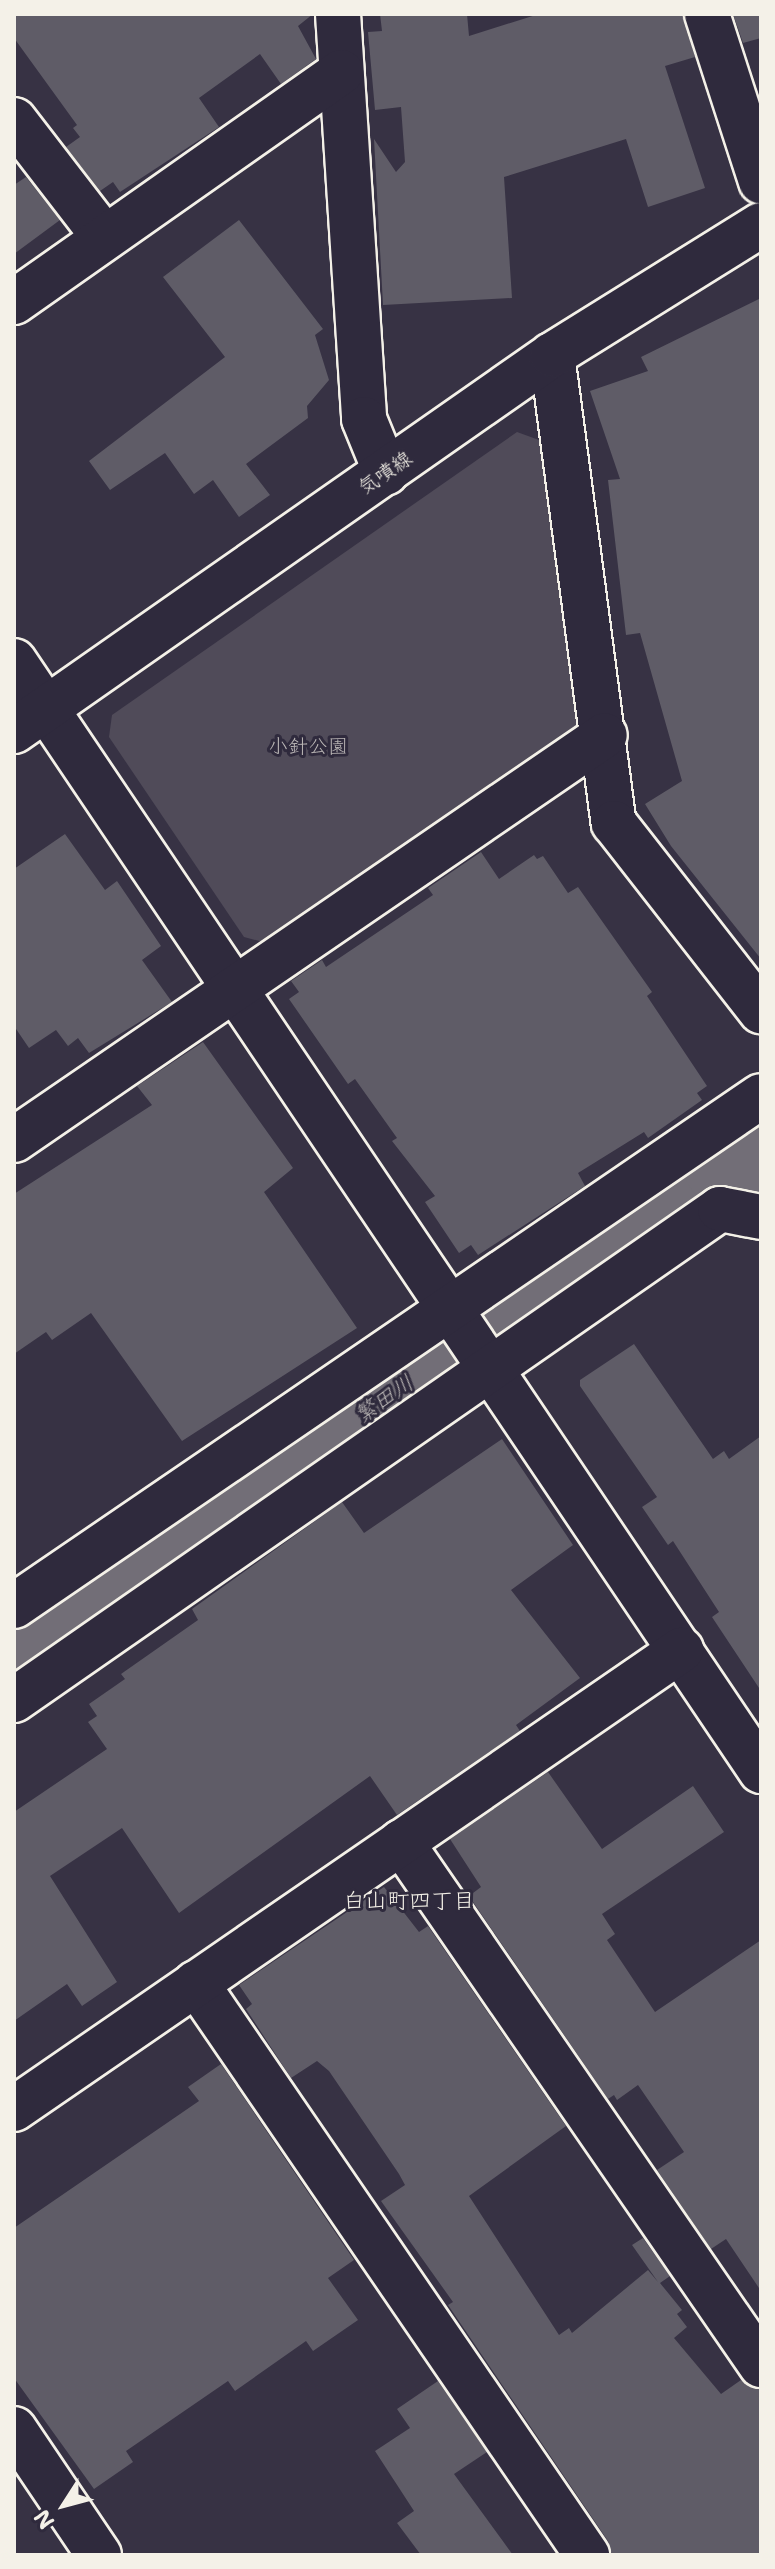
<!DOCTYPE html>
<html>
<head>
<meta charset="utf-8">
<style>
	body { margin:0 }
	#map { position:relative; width:775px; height:2569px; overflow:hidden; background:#373244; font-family:"Shantell Sans","Klee One",sans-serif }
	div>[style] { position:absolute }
	.green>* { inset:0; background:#504b59 }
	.river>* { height:86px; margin:-43px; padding:0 43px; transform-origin:43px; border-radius:43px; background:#726e77 }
	.building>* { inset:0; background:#5f5c67 }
	.roads { filter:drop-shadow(2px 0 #f4f1e8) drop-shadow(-2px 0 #f4f1e8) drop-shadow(0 2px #f4f1e8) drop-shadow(0 -2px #f4f1e8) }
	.street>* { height:44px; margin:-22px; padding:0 22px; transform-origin:22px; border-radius:22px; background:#2f2a3d }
	.secondary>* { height:44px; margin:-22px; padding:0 22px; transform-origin:22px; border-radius:22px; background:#2f2a3d }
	span { translate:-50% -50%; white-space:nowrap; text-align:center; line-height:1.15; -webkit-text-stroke:6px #2f2a3d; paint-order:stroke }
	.street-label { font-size:20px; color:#f4f1e8 }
	.park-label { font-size:20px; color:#bbb7b6 }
	.water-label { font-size:22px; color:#bab6b5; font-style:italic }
	.neighbourhood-label { font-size:22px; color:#f4f1e8 }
	.frame { position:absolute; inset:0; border:16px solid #f4f1e8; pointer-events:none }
	.north { position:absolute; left:24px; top:2465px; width:80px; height:80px; -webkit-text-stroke:6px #2f2a3d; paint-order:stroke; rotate:234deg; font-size:22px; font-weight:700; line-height:32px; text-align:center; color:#f4f1e8 }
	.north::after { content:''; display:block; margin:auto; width:28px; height:36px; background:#f4f1e8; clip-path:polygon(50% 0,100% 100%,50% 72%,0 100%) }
</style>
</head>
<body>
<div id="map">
	<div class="green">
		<i style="clip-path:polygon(517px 432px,550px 444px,583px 720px,267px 943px,244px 937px,109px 737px,112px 715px)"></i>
	</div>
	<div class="river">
		<i style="left:14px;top:1654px;width:864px;rotate:-34.54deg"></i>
		<i style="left:726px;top:1164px;width:35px;rotate:-3deg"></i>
	</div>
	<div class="building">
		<i style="clip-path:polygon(14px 14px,313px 14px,298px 26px,316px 59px,281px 84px,260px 54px,199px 98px,219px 127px,120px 192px,113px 182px,100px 191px,66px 147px,80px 137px,73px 128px,77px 125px,14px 38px)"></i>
		<i style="clip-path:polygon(380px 14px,467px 14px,469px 36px,539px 14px,683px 14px,695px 57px,665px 66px,705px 188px,648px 207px,626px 139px,504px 177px,512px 298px,383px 305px,374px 139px,396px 172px,405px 162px,401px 107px,375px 110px,368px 32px,382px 31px)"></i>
		<i style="clip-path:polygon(733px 14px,761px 14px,761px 38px,743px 43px)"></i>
		<i style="clip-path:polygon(26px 177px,60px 220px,14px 254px,14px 185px)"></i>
		<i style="clip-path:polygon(239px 220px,323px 329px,315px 335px,329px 380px,307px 406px,308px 418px,246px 464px,270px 495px,239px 517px,213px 480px,194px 494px,165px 453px,110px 490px,89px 461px,225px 357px,163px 277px)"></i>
		<i style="clip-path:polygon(761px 298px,761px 959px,671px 846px,645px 804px,682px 781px,640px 633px,626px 635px,608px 480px,620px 479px,590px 391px,648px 371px,641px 357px)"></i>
		<i style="clip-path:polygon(65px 834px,105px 890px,117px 881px,161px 946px,142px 960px,172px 1002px,89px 1053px,78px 1038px,68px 1046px,56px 1030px,29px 1048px,14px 1026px,14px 869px)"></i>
		<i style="clip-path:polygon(481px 852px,499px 879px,534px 855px,537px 859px,543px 856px,568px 893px,578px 887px,652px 992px,647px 996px,707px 1086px,697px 1093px,702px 1100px,648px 1138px,644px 1132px,578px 1173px,585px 1186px,478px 1255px,471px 1245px,459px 1253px,425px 1202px,435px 1196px,392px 1141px,397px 1138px,355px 1079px,348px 1084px,289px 999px,299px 992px,291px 981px,322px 960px,326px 967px,433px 895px,428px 888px)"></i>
		<i style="clip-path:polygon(203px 1042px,293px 1168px,264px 1192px,357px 1328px,182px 1441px,91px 1313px,52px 1340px,46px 1332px,14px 1354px,14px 1194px,152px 1105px,137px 1086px)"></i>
		<i style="clip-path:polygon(634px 1344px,713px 1459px,724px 1451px,729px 1459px,761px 1436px,761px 1691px,712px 1617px,719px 1612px,673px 1541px,668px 1545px,642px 1507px,657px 1497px,580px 1386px,580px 1380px)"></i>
		<i style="clip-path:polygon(502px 1439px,573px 1545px,511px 1590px,580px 1678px,516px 1725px,520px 1731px,397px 1815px,370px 1776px,179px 1913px,122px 1828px,50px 1876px,117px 1982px,82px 2006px,67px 1984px,14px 2021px,14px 1812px,107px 1749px,88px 1722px,97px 1716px,89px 1704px,125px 1679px,121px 1674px,198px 1620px,192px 1609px,342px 1502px,364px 1533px)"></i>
		<i style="clip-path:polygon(548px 1772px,602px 1849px,693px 1786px,724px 1832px,602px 1914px,615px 1934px,607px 1940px,655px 2012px,761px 1940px,761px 2291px,726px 2239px,711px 2249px,657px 2170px,684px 2152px,638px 2085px,617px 2100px,614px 2095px,608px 2099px,469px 1896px,481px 1887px,450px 1839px)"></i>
		<i style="clip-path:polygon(384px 1887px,419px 1932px,428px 1926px,566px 2126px,469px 2196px,559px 2335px,569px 2328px,572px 2333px,648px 2270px,658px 2282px,632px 2245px,643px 2238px,670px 2276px,660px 2283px,682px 2310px,677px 2314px,687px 2327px,674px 2338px,721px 2394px,741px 2380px,761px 2390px,761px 2555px,612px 2555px,608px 2541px,448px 2305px,453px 2302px,381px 2201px,405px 2185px,399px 2174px,329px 2071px,317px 2061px,291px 2078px,246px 2009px,252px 2004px,239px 1985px)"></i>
		<i style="clip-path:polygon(221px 2064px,354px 2260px,328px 2278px,358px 2320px,313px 2351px,306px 2341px,235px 2391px,228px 2381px,126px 2451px,133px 2462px,94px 2489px,14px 2378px,14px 2228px,199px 2101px,188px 2087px)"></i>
		<i style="clip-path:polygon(438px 2381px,487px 2452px,454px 2474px,513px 2555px,421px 2555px,397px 2523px,414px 2511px,375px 2451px,410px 2428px,397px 2409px)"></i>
	</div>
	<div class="roads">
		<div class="street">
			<i style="left:338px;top:14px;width:406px;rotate:86.3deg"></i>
			<i style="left:364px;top:419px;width:58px;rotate:67.8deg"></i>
			<i style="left:707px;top:14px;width:176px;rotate:72.1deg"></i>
			<i style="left:14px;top:120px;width:148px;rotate:52.4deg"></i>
			<i style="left:14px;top:302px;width:400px;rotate:-35.1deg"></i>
			<i style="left:552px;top:355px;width:472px;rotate:82.5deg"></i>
			<i style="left:614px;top:823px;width:239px;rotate:52deg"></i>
			<i style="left:14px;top:661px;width:1338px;rotate:56.06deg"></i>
			<i style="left:14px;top:1140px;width:716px;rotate:-34.42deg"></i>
			<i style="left:14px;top:1606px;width:904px;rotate:-34.32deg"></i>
			<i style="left:14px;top:1700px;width:860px;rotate:-34.82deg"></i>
			<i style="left:720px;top:1209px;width:42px;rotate:11deg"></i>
			<i style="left:401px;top:1842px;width:635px;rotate:55.46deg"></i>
			<i style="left:196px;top:1983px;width:693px;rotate:55.64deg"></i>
			<i style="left:14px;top:2109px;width:810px;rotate:-34.53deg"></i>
			<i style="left:14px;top:2429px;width:152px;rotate:56deg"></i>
		</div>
		<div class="secondary">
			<i style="left:14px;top:731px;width:656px;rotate:-34.95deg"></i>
			<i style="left:552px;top:355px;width:246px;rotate:-31.9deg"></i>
		</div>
	</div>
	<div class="street-label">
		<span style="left:385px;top:473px;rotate:-35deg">気噴線</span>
	</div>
	<div class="park-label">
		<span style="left:308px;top:746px">小針公園</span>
	</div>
	<div class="water-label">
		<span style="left:384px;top:1399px;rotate:-35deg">繁田川</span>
	</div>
	<div class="neighbourhood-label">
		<span style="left:409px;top:1901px">白山町四丁目</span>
	</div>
	<div class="frame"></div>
	<div class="north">N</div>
</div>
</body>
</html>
